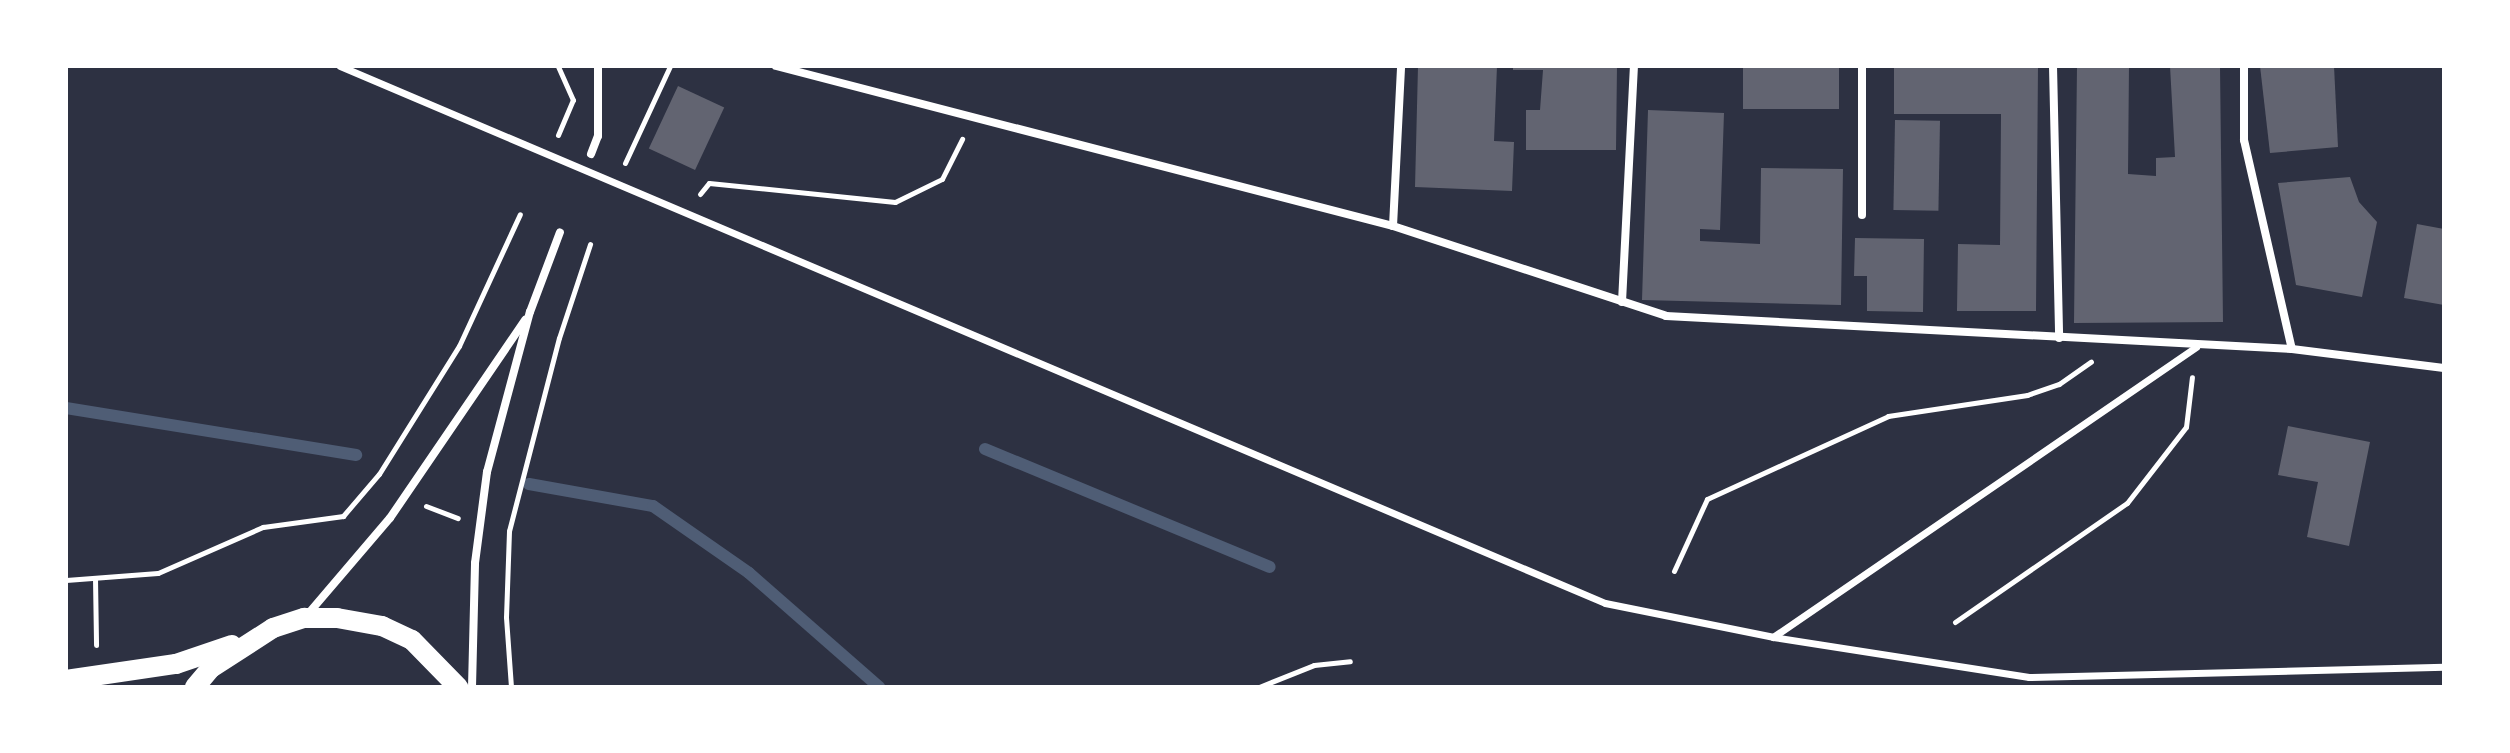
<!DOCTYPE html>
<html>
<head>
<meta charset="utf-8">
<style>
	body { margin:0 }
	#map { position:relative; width:2510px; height:753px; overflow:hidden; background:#2d3142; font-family:"Source Sans 3",sans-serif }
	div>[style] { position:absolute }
	.stream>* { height:12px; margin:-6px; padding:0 6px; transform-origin:6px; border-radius:6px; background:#4f5d75 }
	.building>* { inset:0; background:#626471; transform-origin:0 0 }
	.path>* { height:5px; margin:-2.5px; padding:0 2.5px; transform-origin:2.5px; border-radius:2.5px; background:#fff }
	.pedestrian>* { height:7px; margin:-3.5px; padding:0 3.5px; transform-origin:3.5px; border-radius:3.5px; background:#fff }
	.minor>* { height:8px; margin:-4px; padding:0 4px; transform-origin:4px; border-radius:4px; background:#fff }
	.primary>* { height:20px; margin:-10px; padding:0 10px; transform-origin:10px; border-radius:10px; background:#fff }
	span { translate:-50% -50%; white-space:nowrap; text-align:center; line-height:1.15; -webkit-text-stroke:6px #fff; paint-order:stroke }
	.frame { position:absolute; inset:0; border:68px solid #fff; pointer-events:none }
</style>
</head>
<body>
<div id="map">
	<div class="stream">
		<i style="left:66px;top:408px;width:294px;rotate:9.2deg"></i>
		<i style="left:985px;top:449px;width:308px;rotate:22.5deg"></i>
		<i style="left:529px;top:484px;width:126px;rotate:10.1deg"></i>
		<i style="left:653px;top:506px;width:117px;rotate:34.9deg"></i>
		<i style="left:749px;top:573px;width:173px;rotate:41.2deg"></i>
	</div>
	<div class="building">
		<i style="clip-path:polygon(1418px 66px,1497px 66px,1494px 141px,1514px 142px,1512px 191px,1415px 187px)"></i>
		<i style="clip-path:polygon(1513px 66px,1617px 66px,1616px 150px,1526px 150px,1526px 110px,1540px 110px,1543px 70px,1513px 70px)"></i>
		<i style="left:1743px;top:66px;width:96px;height:43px"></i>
		<i style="clip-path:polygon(1894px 66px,2038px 66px,2036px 311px,1957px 311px,1958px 244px,2000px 245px,2001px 114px,1894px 114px)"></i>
		<i style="clip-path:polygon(2077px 66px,2129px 66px,2128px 174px,2156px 176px,2156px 158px,2175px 157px,2170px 66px,2220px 66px,2223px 322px,2074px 323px)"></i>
		<i style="clip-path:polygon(2260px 66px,2334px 66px,2338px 147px,2270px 153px)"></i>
		<i style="left:678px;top:86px;width:51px;height:69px;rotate:25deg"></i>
		<i style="clip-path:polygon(1648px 110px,1724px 113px,1720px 230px,1700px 229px,1700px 241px,1760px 244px,1761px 168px,1843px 169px,1841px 305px,1642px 300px)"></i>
		<i style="left:1895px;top:120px;width:45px;height:90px;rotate:1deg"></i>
		<i style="clip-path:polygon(2350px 177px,2359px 202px,2377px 222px,2362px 297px,2296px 285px,2278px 183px)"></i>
		<i style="clip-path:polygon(2417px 224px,2444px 229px,2444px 305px,2404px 298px)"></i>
		<i style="clip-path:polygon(1855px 238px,1924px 239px,1923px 312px,1867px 311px,1867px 276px,1854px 276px)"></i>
		<i style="clip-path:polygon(2288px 426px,2370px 442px,2349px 546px,2307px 537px,2318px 482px,2278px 475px)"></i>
	</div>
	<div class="path">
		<i style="left:558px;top:135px;width:38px;rotate:-67deg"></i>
		<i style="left:573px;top:100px;width:37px;rotate:-114deg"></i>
		<i style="left:625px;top:163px;width:107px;rotate:-65.1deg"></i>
		<i style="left:700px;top:194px;width:14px;rotate:-51deg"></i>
		<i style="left:709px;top:183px;width:187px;rotate:5.8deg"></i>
		<i style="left:895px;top:202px;width:52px;rotate:-26.1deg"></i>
		<i style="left:942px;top:179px;width:45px;rotate:-63.4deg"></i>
		<i style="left:426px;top:506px;width:34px;rotate:21deg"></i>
		<i style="left:1674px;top:571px;width:79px;rotate:-65.4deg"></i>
		<i style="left:1707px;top:499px;width:199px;rotate:-24.6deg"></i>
		<i style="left:1888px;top:416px;width:141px;rotate:-8.6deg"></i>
		<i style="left:2027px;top:395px;width:34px;rotate:-19deg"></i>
		<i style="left:2059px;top:384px;width:39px;rotate:-35deg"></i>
		<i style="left:95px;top:578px;width:67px;rotate:89.1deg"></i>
		<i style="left:66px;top:580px;width:92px;rotate:-4.4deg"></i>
		<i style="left:158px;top:573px;width:115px;rotate:-23.7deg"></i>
		<i style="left:263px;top:527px;width:81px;rotate:-7.8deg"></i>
		<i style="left:343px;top:516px;width:55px;rotate:-49.4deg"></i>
		<i style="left:379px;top:474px;width:151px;rotate:-58deg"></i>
		<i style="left:459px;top:346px;width:145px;rotate:-65.2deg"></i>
		<i style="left:1955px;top:622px;width:209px;rotate:-34.7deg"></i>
		<i style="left:2127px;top:503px;width:96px;rotate:-52.2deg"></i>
		<i style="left:2186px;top:427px;width:50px;rotate:-83.2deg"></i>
		<i style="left:511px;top:687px;width:70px;rotate:-94.1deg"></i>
		<i style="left:506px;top:617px;width:86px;rotate:-88deg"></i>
		<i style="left:509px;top:531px;width:199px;rotate:-75.5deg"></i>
		<i style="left:559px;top:338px;width:99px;rotate:-71.7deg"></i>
		<i style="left:1259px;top:687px;width:59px;rotate:-21.8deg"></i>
		<i style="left:1314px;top:665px;width:36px;rotate:-6deg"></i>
	</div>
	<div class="pedestrian">
		<i style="left:340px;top:66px;width:1374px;rotate:23deg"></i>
		<i style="left:1605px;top:603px;width:171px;rotate:11.4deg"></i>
		<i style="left:1773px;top:637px;width:259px;rotate:8.9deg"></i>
		<i style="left:2029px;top:677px;width:415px;rotate:-1.4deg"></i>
		<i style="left:1773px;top:637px;width:513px;rotate:-34.43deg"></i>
	</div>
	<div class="minor">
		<i style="left:776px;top:66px;width:637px;rotate:14.54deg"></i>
		<i style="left:1393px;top:226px;width:287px;rotate:18.2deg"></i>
		<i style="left:1666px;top:316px;width:627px;rotate:3.02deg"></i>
		<i style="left:2292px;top:349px;width:153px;rotate:7.1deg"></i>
		<i style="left:1862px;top:66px;width:149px;rotate:90deg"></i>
		<i style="left:2053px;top:66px;width:272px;rotate:88.7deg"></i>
		<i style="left:2244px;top:66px;width:74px;rotate:90deg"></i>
		<i style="left:2244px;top:140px;width:214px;rotate:77.1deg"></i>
		<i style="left:591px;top:154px;width:19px;rotate:-69deg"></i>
		<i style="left:598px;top:136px;width:70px;rotate:-90deg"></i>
		<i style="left:1393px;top:226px;width:160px;rotate:-87.1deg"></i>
		<i style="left:1622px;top:302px;width:236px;rotate:-87.1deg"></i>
		<i style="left:308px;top:614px;width:126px;rotate:-49.5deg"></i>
		<i style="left:390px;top:518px;width:240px;rotate:-55.7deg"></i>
		<i style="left:472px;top:687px;width:124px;rotate:-88.6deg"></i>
		<i style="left:475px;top:563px;width:92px;rotate:-82.5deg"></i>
		<i style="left:487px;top:472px;width:166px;rotate:-75deg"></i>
		<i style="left:530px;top:312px;width:85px;rotate:-69.4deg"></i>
	</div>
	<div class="primary">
		<i style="left:66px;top:680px;width:111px;rotate:-8.3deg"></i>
		<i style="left:176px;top:664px;width:59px;rotate:-18.7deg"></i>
		<i style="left:195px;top:687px;width:25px;rotate:-50deg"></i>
		<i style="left:211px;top:668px;width:74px;rotate:-32.8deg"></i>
		<i style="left:273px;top:628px;width:33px;rotate:-18deg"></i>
		<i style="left:304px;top:618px;width:33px"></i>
		<i style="left:337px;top:618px;width:46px;rotate:10.1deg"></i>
		<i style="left:382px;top:626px;width:33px;rotate:25deg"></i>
		<i style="left:412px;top:640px;width:66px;rotate:45.6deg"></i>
	</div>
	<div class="frame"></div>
</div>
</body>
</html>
